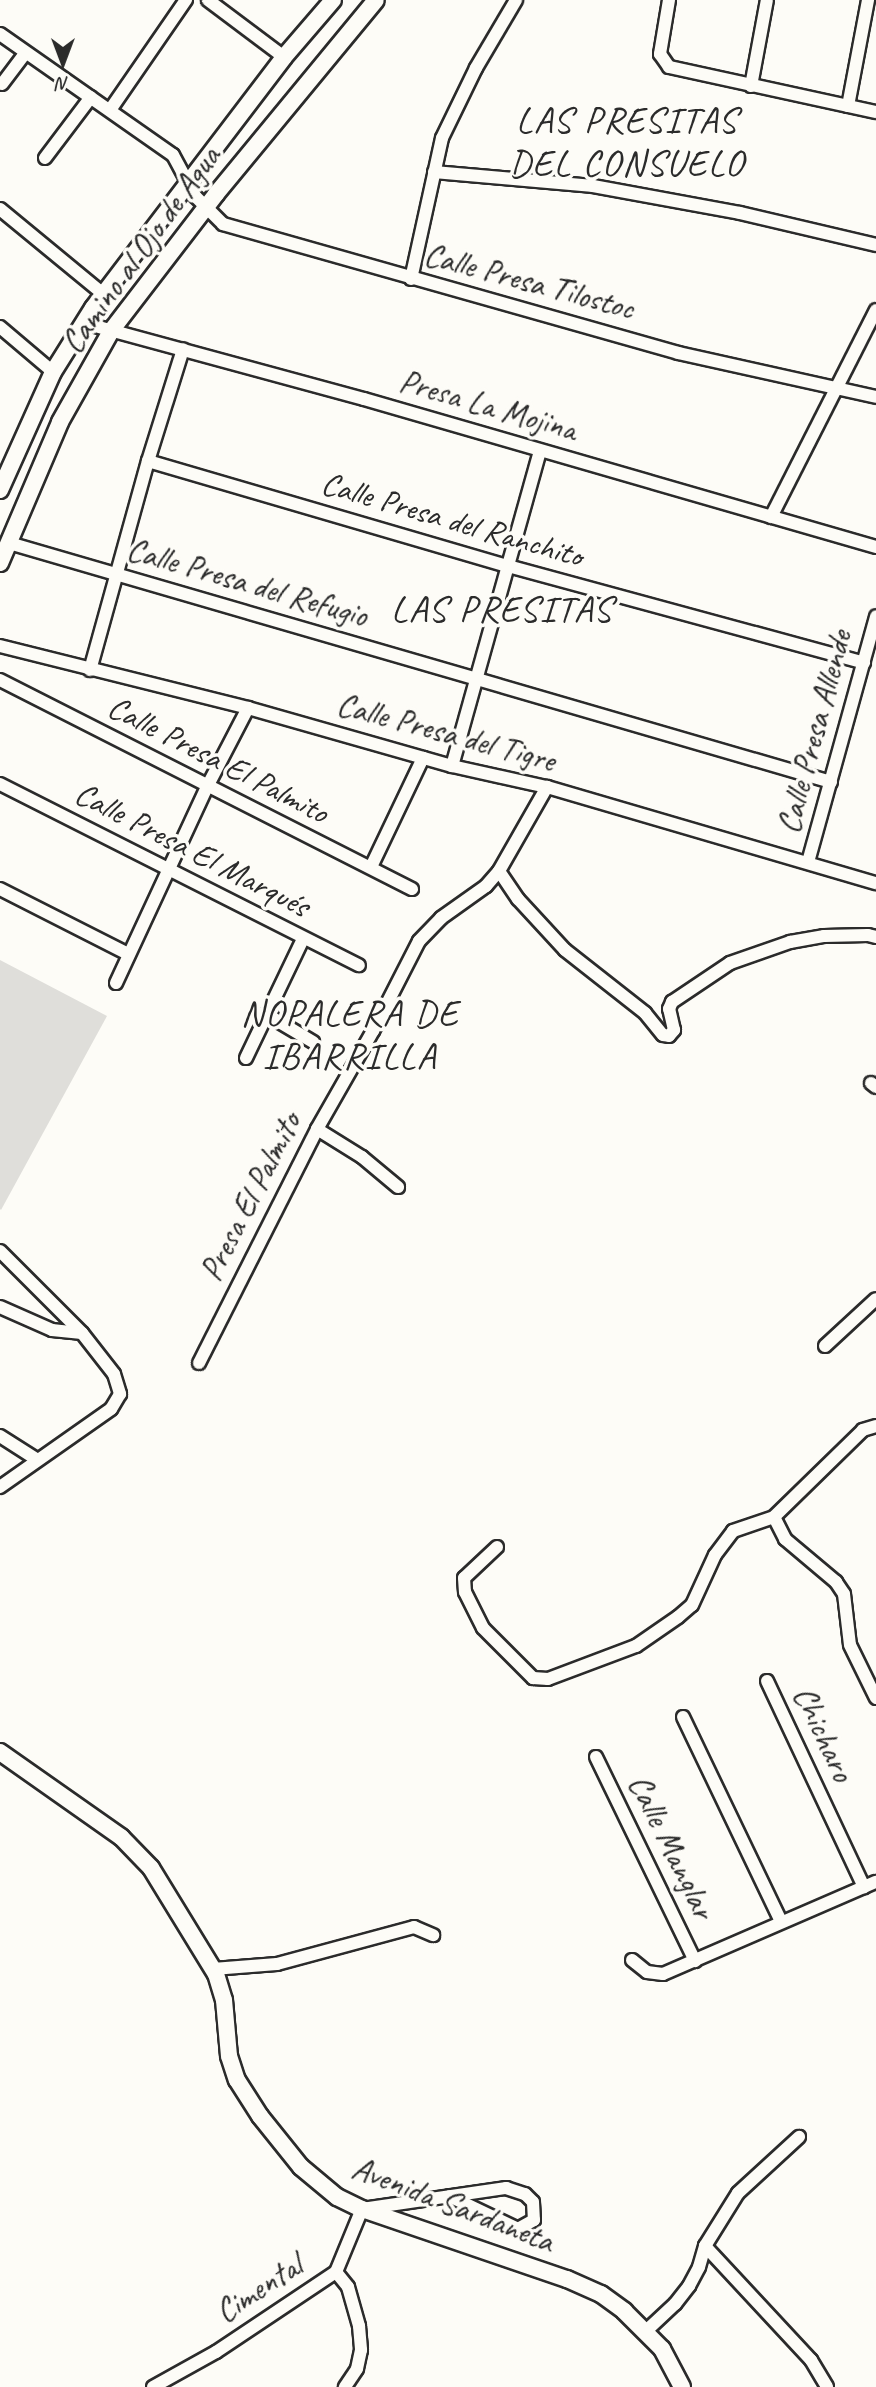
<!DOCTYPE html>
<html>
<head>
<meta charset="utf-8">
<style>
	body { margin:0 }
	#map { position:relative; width:876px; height:2387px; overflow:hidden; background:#fdfcf7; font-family:Caveat,sans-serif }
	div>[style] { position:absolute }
	.green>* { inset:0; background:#dfdeda }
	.roads { filter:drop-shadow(2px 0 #2b2b2b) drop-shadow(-2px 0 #2b2b2b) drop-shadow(0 2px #2b2b2b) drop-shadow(0 -2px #2b2b2b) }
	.minor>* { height:12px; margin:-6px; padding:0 6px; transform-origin:6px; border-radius:6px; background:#fdfcf7 }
	.tertiary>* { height:16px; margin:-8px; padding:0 8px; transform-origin:8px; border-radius:8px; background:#fdfcf7 }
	span { translate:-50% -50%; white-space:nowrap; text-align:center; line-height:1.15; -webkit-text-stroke:7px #fdfcf7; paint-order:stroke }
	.street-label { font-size:33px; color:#2b2b2b }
	.quarter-label { font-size:37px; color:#2b2b2b; letter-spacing:2px }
	.north { position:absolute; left:28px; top:28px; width:70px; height:70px; -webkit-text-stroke:5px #fdfcf7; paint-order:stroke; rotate:180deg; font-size:19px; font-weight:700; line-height:28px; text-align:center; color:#2b2b2b }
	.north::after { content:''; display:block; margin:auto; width:24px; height:32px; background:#2b2b2b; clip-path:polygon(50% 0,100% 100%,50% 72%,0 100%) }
</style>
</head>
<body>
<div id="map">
	<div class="green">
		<i style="clip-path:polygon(0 960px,107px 1016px,1px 1210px,0 1209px)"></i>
	</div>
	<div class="roads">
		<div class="minor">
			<i style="left:208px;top:0;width:95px;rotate:36.9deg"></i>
			<i style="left:669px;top:0;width:55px;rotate:99.5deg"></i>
			<i style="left:660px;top:54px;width:16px;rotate:55deg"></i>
			<i style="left:669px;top:67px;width:212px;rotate:12.3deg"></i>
			<i style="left:0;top:34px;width:211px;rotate:35deg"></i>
			<i style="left:173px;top:155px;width:47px;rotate:61.8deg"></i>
			<i style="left:195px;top:196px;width:40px;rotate:45deg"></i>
			<i style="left:223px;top:224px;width:473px;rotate:15.8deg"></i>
			<i style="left:678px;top:353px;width:203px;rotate:12.5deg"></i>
			<i style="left:2px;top:84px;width:39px;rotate:-53deg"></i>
			<i style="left:751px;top:86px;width:87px;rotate:-79.5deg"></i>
			<i style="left:848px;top:106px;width:108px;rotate:-79.3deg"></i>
			<i style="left:110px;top:110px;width:134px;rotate:-55.4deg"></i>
			<i style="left:45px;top:158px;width:76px;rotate:-53deg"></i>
			<i style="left:434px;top:172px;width:160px;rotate:5deg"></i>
			<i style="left:593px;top:186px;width:149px;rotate:10.4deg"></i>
			<i style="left:740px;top:213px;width:140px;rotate:13.2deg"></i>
			<i style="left:0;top:209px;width:134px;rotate:39.5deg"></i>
			<i style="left:411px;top:279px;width:144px;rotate:-77.6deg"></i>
			<i style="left:442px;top:138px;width:78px;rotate:-64.1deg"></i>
			<i style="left:476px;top:68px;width:79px;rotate:-59.5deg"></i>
			<i style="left:84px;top:323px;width:290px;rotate:15.2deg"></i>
			<i style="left:364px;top:399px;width:533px;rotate:16.12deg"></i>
			<i style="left:0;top:327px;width:70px;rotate:40.3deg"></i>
			<i style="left:148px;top:461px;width:375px;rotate:16.3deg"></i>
			<i style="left:508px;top:566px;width:369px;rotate:15.2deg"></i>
			<i style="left:771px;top:517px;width:232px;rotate:-63.1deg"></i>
			<i style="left:9px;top:543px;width:856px;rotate:16.21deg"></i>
			<i style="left:0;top:646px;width:256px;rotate:14deg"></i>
			<i style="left:248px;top:708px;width:212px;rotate:15.9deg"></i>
			<i style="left:452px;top:766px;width:97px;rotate:12.5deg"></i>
			<i style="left:547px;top:787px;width:343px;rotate:16.3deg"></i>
			<i style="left:90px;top:670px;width:217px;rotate:-74.5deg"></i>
			<i style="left:148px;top:461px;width:117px;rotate:-72.6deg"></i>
			<i style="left:0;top:680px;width:462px;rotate:26.9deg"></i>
			<i style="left:452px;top:766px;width:327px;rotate:-74.4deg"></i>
			<i style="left:0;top:784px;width:402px;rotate:26.8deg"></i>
			<i style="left:808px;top:862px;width:255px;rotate:-74.5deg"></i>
			<i style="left:371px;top:867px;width:121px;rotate:-64.5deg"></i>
			<i style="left:499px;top:871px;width:34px;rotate:56deg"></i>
			<i style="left:518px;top:899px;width:69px;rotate:47.3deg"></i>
			<i style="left:565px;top:950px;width:102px;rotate:38.2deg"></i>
			<i style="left:645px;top:1013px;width:28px;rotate:51deg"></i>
			<i style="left:663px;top:1035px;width:6px;rotate:9deg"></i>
			<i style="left:669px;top:1036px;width:8px;rotate:-50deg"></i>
			<i style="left:674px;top:1030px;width:22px;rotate:-103deg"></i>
			<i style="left:669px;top:1009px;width:8px;rotate:-67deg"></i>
			<i style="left:672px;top:1002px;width:70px;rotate:-33.9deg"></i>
			<i style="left:730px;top:963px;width:64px;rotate:-19.3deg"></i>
			<i style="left:790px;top:942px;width:35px;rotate:-10deg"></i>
			<i style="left:824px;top:936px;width:44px;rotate:-1.3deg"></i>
			<i style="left:868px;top:935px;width:8px;rotate:14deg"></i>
			<i style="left:0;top:889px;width:144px;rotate:26.9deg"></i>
			<i style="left:116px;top:983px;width:216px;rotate:-65.1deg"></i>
			<i style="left:207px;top:787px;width:89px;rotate:-62.6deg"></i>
			<i style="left:266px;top:1014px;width:55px;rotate:30.8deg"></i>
			<i style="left:246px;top:1058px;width:132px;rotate:-64.4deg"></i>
			<i style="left:871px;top:1083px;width:6px;rotate:39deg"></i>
			<i style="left:317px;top:1129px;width:53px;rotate:31.9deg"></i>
			<i style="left:362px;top:1157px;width:47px;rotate:39.8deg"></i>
			<i style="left:0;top:1251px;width:116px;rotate:45deg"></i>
			<i style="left:82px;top:1333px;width:52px;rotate:52deg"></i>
			<i style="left:114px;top:1374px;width:21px;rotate:73deg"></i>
			<i style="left:120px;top:1394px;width:17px;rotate:121deg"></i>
			<i style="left:111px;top:1409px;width:136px;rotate:144.9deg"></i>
			<i style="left:0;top:1307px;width:57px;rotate:23.9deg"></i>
			<i style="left:52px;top:1330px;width:30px;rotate:6deg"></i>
			<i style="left:825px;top:1346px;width:69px;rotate:-42.7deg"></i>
			<i style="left:199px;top:1363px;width:262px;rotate:-63.2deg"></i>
			<i style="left:317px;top:1129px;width:113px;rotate:-60.3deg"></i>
			<i style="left:373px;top:1031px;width:101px;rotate:-62.9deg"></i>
			<i style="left:419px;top:941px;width:32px;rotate:-46deg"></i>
			<i style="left:441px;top:918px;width:55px;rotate:-35.4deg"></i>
			<i style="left:486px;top:886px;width:20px;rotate:-49deg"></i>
			<i style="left:499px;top:871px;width:97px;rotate:-60.3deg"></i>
			<i style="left:876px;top:1426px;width:14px;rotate:163deg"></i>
			<i style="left:863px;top:1430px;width:124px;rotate:135.7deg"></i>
			<i style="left:774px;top:1517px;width:25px;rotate:63deg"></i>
			<i style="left:785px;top:1539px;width:67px;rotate:40.1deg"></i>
			<i style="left:836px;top:1582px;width:14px;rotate:56deg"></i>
			<i style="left:844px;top:1594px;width:51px;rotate:83.3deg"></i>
			<i style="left:850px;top:1645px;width:59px;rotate:63.9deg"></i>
			<i style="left:0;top:1436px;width:43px;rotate:32.6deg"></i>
			<i style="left:497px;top:1547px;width:45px;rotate:136.8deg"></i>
			<i style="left:464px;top:1578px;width:14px;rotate:86deg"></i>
			<i style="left:465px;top:1592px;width:40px;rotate:63.4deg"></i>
			<i style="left:483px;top:1628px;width:71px;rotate:45deg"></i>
			<i style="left:533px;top:1678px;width:15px;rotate:4deg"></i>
			<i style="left:548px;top:1679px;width:94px;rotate:-20.6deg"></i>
			<i style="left:636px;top:1646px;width:51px;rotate:-34.6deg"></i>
			<i style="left:678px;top:1617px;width:18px;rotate:-41deg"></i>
			<i style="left:692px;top:1605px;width:55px;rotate:-65.3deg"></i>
			<i style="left:715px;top:1555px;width:30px;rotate:-53deg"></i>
			<i style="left:733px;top:1531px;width:43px;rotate:-18.9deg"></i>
			<i style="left:767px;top:1681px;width:228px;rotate:64.8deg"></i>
			<i style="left:683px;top:1717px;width:227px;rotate:64.4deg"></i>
			<i style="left:596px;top:1757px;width:227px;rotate:64.1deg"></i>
			<i style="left:632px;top:1960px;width:19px;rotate:39deg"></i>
			<i style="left:647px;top:1972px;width:16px;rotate:7deg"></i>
			<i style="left:663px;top:1974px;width:232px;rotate:-23.4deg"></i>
			<i style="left:213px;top:1969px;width:64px;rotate:-4.5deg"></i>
			<i style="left:277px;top:1964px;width:142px;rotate:-15.1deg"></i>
			<i style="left:414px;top:1927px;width:21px;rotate:23deg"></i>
			<i style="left:705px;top:2246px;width:156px;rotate:47.1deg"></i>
			<i style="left:811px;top:2360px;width:31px;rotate:59deg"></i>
			<i style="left:336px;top:2272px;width:19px;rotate:51deg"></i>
			<i style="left:348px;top:2287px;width:41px;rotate:74.2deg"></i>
			<i style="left:359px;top:2326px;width:24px;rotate:85deg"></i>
			<i style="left:361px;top:2350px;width:19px;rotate:102deg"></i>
			<i style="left:357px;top:2369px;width:22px;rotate:124deg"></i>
			<i style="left:646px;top:2331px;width:40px;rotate:-43deg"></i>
			<i style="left:675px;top:2304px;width:23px;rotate:-52deg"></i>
			<i style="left:689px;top:2286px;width:21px;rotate:-62deg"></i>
			<i style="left:699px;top:2267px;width:22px;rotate:-74deg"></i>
			<i style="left:705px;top:2246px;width:62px;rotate:-58.1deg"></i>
			<i style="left:738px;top:2193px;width:83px;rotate:-42.6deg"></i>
			<i style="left:153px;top:2387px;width:72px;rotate:-29.1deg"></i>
			<i style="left:216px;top:2352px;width:144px;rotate:-33.7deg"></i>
			<i style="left:336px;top:2272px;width:68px;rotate:-67.6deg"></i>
			<i style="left:362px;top:2209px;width:146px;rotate:-8.3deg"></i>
			<i style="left:506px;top:2188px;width:20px;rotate:18deg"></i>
			<i style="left:525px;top:2194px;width:11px;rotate:45deg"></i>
			<i style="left:533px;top:2202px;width:18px;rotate:87deg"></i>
			<i style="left:534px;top:2220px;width:18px;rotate:151deg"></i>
			<i style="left:518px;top:2229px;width:76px;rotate:-154.4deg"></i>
		</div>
		<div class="tertiary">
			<i style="left:0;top:490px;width:129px;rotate:-65.8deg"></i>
			<i style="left:53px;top:372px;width:75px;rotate:-58deg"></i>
			<i style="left:93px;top:308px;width:315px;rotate:-52.7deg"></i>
			<i style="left:284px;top:57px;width:75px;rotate:-49.3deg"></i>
			<i style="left:0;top:563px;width:153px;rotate:-66.9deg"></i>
			<i style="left:60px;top:422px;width:104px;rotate:-60.7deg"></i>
			<i style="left:111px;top:331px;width:173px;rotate:-52.5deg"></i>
			<i style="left:216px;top:194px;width:251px;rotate:-50.5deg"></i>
			<i style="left:0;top:1752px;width:148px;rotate:35.1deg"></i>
			<i style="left:121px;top:1837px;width:43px;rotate:45.9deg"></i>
			<i style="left:151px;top:1868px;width:124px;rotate:58.5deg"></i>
			<i style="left:216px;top:1974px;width:27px;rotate:73deg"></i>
			<i style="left:224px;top:2000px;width:56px;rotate:84.9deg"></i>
			<i style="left:229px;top:2056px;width:25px;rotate:72deg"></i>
			<i style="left:237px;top:2080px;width:43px;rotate:57.4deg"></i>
			<i style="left:260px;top:2116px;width:65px;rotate:51.2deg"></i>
			<i style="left:301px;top:2167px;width:47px;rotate:39.8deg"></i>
			<i style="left:337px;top:2197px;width:28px;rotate:26deg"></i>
			<i style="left:362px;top:2209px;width:217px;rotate:18.9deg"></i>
			<i style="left:567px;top:2279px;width:37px;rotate:24deg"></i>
			<i style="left:601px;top:2294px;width:29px;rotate:36deg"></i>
			<i style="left:624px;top:2311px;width:54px;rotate:45deg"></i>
			<i style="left:662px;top:2349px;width:43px;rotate:62.2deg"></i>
		</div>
	</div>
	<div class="street-label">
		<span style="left:141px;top:250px;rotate:-54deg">Camino al Ojo de Agua</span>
		<span style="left:529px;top:282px;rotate:15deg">Calle Presa Tilostoc</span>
		<span style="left:488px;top:406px;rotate:16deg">Presa La Mojina</span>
		<span style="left:452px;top:520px;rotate:16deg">Calle Presa del Ranchito</span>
		<span style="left:247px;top:583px;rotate:16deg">Calle Presa del Refugio</span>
		<span style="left:815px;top:732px;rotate:-75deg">Calle Presa Allende</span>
		<span style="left:446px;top:733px;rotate:15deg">Calle Presa del Tigre</span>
		<span style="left:218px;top:760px;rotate:27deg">Calle Presa El Palmito</span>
		<span style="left:192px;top:850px;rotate:27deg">Calle Presa El Marqués</span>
		<span style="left:251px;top:1197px;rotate:-63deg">Presa El Palmito</span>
		<span style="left:823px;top:1734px;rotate:65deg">Chicharo</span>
		<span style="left:671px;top:1847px;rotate:64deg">Calle Manglar</span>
		<span style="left:453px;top:2205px;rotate:21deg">Avenida Sardaneta</span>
		<span style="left:259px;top:2289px;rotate:-33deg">Cimental</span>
	</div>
	<div class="quarter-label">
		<span style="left:627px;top:142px">LAS PRESITAS<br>DEL CONSUELO</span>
		<span style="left:502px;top:609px">LAS PRESITAS</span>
		<span style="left:350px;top:1035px">NOPALERA DE<br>IBARRILLA</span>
	</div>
	<div class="north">N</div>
</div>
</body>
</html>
